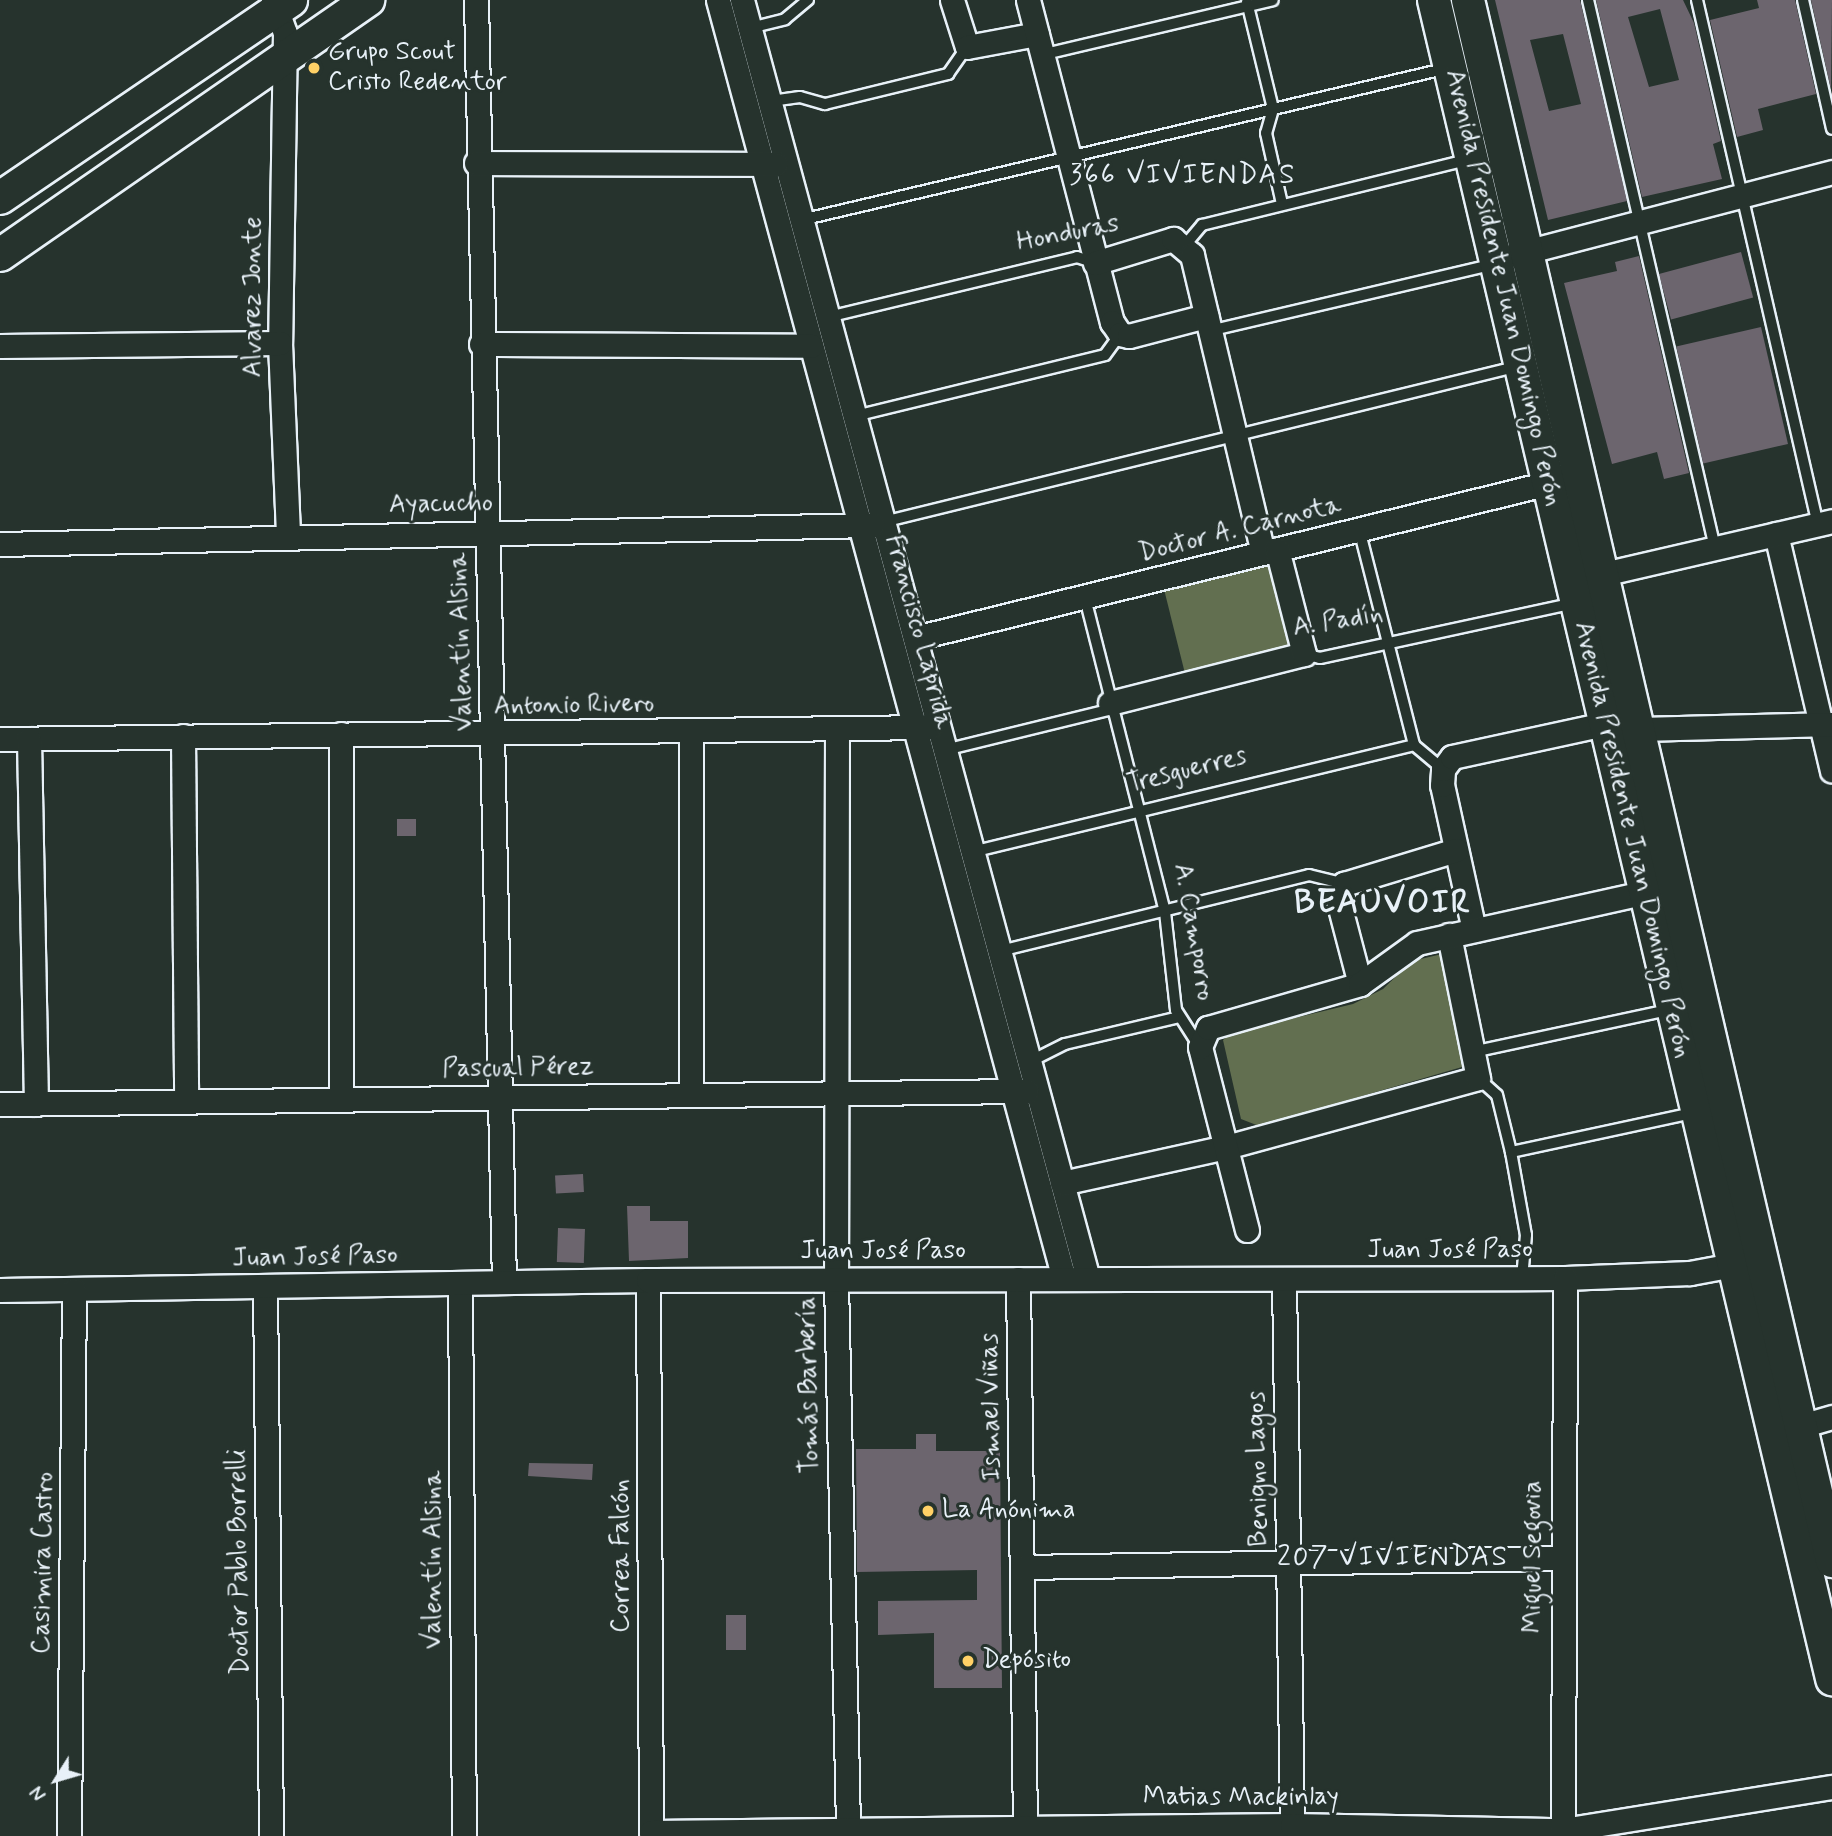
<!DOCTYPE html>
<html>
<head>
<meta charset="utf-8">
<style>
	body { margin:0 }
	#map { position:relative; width:1832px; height:1836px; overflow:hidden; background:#26332d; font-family:Mynerve,sans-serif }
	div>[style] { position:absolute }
	.green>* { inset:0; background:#626f50; transform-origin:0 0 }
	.building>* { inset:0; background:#6c656e; transform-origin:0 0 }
	.roads { filter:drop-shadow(2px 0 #e8f1f8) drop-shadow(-2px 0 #e8f1f8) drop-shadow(0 2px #e8f1f8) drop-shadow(0 -2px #e8f1f8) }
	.service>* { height:10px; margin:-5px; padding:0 5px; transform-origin:5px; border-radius:5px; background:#26332d }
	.minor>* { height:23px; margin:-11.5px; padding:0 11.5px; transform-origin:11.5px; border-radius:11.5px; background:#26332d }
	.secondary>* { height:32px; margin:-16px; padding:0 16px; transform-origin:16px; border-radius:16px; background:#26332d }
	.dots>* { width:19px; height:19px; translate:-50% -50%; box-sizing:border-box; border:4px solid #26332d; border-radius:50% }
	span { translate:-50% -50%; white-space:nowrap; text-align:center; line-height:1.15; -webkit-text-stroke:6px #26332d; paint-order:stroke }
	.poi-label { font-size:26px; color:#e8f1f8 }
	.left { translate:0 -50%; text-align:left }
	.street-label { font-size:26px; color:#e8f1f8 }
	.neighbourhood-label { font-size:28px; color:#e8f1f8; letter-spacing:2px }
	.district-label { font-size:33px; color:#e8f1f8; font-weight:700; letter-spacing:2px }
	.north { position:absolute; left:21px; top:1745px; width:70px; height:70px; -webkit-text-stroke:5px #26332d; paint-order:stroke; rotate:233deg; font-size:19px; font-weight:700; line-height:28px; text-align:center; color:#e8f1f8 }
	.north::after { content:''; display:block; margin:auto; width:24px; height:32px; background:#e8f1f8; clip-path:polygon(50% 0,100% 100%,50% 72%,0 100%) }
</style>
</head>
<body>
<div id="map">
	<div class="green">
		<i style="left:1267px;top:560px;width:92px;height:107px;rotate:76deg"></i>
		<i style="clip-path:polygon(1442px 954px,1469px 1058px,1462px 1067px,1259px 1126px,1241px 1119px,1223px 1040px,1232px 1033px,1353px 1004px,1383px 989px,1412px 961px)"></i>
	</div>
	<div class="building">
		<i style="clip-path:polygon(evenodd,1495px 0,1580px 0,1627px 201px,1548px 220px,1495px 0,1563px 34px,1581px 104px,1549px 111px,1530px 40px,1563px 34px)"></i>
		<i style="clip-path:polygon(evenodd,1596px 0,1683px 0,1694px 23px,1721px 141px,1713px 144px,1722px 179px,1642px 197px,1596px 0,1660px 9px,1679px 80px,1649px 87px,1628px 17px,1660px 9px)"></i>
		<i style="clip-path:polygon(1757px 0,1795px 0,1816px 94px,1758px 109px,1763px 130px,1737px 137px,1710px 20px,1759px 8px)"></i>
		<i style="clip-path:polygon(1811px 0,1832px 0,1831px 90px)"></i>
		<i style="left:1741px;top:252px;width:47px;height:85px;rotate:75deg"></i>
		<i style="clip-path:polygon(1639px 256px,1689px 473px,1664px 479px,1657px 452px,1612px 464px,1564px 283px,1617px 271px,1615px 262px)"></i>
		<i style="left:1761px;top:327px;width:120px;height:87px;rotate:77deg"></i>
		<i style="left:397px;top:819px;width:19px;height:17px"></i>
		<i style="left:583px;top:1174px;width:18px;height:28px;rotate:87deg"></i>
		<i style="clip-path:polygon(627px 1206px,650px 1206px,650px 1221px,688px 1221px,688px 1258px,629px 1261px)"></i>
		<i style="left:558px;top:1228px;width:27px;height:34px;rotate:2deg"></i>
		<i style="clip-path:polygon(916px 1434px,936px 1434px,936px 1451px,1000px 1451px,1002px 1688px,934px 1688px,934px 1633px,878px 1635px,878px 1601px,977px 1600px,977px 1570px,857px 1572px,856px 1449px,916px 1449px)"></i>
		<i style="clip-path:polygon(529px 1463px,593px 1464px,592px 1480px,528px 1476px)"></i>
		<i style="left:726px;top:1615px;width:20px;height:35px"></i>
	</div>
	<div class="roads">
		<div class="service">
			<i style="left:1588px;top:0;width:563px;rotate:76.95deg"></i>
			<i style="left:1697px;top:0;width:539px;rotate:77.02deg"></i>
			<i style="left:1803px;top:0;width:132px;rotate:77.3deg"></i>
			<i style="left:1247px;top:2px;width:110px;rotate:76.3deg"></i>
			<i style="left:1273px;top:109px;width:25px;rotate:106deg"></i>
			<i style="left:1266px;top:133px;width:73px;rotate:77.3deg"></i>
			<i style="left:750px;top:28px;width:36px;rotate:-14deg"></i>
			<i style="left:785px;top:19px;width:30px;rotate:-40deg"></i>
			<i style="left:1041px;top:55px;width:238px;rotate:-13.3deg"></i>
			<i style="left:771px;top:101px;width:29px;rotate:-8deg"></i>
			<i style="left:800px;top:97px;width:26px;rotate:16deg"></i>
			<i style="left:825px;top:104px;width:127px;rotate:-13.7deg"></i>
			<i style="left:948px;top:74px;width:33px;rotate:-55deg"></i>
			<i style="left:801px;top:220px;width:665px;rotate:-13.22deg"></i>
			<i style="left:1186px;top:244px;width:25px;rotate:-50deg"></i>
			<i style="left:1202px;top:225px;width:273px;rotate:-13.8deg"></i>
			<i style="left:828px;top:317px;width:256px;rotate:-13.5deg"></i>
			<i style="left:1077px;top:257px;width:19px;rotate:18deg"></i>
			<i style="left:1209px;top:331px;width:293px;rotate:-13.2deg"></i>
			<i style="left:855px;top:416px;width:257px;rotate:-13.7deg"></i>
			<i style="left:1105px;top:355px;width:26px;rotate:-54deg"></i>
			<i style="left:883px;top:522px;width:655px;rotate:-13.78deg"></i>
			<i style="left:1359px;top:529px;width:223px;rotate:75.7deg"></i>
			<i style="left:1414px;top:745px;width:38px;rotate:40deg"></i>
			<i style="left:1085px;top:598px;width:324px;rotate:75.7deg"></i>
			<i style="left:1165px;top:912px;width:99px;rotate:83.6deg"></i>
			<i style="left:1176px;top:1010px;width:43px;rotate:57.4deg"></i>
			<i style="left:1304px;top:654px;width:16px;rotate:14deg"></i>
			<i style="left:1320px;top:658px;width:260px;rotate:-12.2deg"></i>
			<i style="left:945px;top:750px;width:172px;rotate:-13.8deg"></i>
			<i style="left:972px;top:852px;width:455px;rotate:-13.6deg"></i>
			<i style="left:1000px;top:951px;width:318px;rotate:-13.8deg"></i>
			<i style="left:1309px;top:875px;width:36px;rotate:14deg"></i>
			<i style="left:1477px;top:1051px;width:196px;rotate:-12.1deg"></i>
			<i style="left:1029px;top:1062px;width:40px;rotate:-26.6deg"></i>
			<i style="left:1065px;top:1044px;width:117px;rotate:-13.3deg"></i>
			<i style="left:1478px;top:1078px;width:25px;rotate:42deg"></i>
			<i style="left:1497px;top:1095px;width:59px;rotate:76.2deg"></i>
			<i style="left:1511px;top:1152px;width:84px;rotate:79.8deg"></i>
			<i style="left:1526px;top:1235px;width:43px;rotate:95.3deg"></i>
			<i style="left:1511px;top:1152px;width:186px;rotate:-12.1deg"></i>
		</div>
		<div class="minor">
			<i style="left:273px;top:0;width:35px;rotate:70deg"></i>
			<i style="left:285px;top:33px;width:310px;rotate:90.9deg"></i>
			<i style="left:280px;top:343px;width:192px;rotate:87.6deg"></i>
			<i style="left:476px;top:0;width:1282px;rotate:88.75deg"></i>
			<i style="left:718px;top:0;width:1325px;rotate:74.86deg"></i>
			<i style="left:742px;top:0;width:1325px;rotate:74.86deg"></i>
			<i style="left:952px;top:0;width:49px;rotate:72.3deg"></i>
			<i style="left:967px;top:47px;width:71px;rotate:-10.5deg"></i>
			<i style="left:1028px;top:0;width:333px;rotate:75.4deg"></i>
			<i style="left:1112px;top:322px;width:14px;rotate:56deg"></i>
			<i style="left:1120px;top:334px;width:9px;rotate:13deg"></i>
			<i style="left:1129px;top:336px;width:80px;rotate:-14.6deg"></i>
			<i style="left:476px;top:163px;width:300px;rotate:0.2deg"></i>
			<i style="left:1514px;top:255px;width:329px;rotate:-14.6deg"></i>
			<i style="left:1095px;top:263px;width:82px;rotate:-17.1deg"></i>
			<i style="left:1173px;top:239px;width:25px;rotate:40deg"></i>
			<i style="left:1192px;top:255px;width:305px;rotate:76.6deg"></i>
			<i style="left:481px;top:344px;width:330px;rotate:0.3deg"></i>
			<i style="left:0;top:346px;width:280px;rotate:-0.6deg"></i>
			<i style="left:1776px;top:534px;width:243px;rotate:76.7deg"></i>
			<i style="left:0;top:544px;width:873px;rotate:-1.25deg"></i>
			<i style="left:1590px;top:577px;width:248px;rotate:-13deg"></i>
			<i style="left:915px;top:638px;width:665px;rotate:-13.74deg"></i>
			<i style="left:1110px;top:703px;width:200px;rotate:-14.2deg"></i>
			<i style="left:1304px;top:654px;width:108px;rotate:-104.4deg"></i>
			<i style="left:837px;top:730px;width:551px;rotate:90.1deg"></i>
			<i style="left:836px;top:1281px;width:547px;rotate:88.74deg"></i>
			<i style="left:691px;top:732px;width:363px;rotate:90deg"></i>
			<i style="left:341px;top:734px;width:364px;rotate:90deg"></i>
			<i style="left:183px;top:736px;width:366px;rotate:89.5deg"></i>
			<i style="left:0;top:739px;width:931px;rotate:-0.74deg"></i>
			<i style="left:29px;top:739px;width:365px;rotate:88.9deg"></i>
			<i style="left:1474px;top:930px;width:148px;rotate:-102.4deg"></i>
			<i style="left:1442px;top:785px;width:16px;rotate:-86deg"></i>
			<i style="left:1443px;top:769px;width:15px;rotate:-53deg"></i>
			<i style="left:1452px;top:757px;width:157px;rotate:-12.2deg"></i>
			<i style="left:1605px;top:724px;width:35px;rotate:8deg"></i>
			<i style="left:1640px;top:729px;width:192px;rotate:-1.5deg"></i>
			<i style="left:1360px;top:984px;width:83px;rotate:-104.7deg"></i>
			<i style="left:1339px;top:904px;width:21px;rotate:-76deg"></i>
			<i style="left:1344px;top:884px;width:117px;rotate:-16.9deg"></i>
			<i style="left:0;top:1104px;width:1027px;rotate:-0.73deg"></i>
			<i style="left:1062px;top:1183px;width:168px;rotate:-12.4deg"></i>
			<i style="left:1226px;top:1147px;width:261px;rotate:-15.3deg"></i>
			<i style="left:1478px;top:1078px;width:146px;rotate:-101.5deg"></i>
			<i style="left:1247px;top:1230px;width:189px;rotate:-104.4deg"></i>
			<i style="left:1200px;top:1047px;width:21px;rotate:-67deg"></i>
			<i style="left:1208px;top:1028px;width:158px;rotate:-16.1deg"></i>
			<i style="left:1360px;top:984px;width:70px;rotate:-35.7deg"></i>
			<i style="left:1417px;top:943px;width:249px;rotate:-12.5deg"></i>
			<i style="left:1018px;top:1279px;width:548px;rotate:89.27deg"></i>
			<i style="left:1284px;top:1279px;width:546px;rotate:89.16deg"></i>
			<i style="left:648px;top:1280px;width:552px;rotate:89.69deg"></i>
			<i style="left:460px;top:1283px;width:553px;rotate:89.59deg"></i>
			<i style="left:265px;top:1287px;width:549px;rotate:89.37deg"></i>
			<i style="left:0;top:1290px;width:648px;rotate:-0.88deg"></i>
			<i style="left:648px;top:1280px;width:917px;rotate:-0.12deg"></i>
			<i style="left:1565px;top:1278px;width:125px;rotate:-2.3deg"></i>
			<i style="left:1690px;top:1273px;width:60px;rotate:-10.6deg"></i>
			<i style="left:1787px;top:1430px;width:47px;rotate:-16.1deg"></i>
			<i style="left:1023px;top:1567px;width:538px;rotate:-0.96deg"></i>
			<i style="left:651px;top:1832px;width:641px;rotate:-0.63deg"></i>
			<i style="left:1292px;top:1825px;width:271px;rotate:1.1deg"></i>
			<i style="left:1563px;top:1830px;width:272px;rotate:-9.1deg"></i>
			<i style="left:69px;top:1836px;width:546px;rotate:-89.48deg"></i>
			<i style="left:1563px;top:1836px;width:558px;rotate:-89.79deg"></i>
		</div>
		<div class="secondary">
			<i style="left:1434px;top:0;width:1726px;rotate:76.66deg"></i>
			<i style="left:1468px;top:0;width:1603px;rotate:76.87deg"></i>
			<i style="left:0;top:198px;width:352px;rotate:-34.2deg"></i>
			<i style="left:0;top:255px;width:448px;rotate:-34.7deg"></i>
		</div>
	</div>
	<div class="dots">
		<i style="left:314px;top:68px;background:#ffd166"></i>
		<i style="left:928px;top:1511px;background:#ffd166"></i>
		<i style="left:968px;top:1661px;background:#ffd166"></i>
	</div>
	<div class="poi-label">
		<span class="left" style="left:328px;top:68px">Grupo Scout<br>Cristo Redentor</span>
		<span class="left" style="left:942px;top:1511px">La Anónima</span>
		<span class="left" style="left:982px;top:1661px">Depósito</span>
	</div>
	<div class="street-label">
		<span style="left:1068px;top:234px;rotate:-11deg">Honduras</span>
		<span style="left:1503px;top:288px;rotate:77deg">Avenida Presidente Juan Domingo Perón</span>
		<span style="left:254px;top:297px;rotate:-90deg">Alvarez Jonte</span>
		<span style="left:441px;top:505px;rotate:-1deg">Ayacucho</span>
		<span style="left:1240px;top:530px;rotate:-14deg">Doctor A. Carnota</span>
		<span style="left:1338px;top:622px;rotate:-9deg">A. Padín</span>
		<span style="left:918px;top:632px;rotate:75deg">Francisco Laprida</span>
		<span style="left:462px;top:642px;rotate:-92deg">Valentín Alsina</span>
		<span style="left:574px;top:706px;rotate:-1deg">Antonio Rivero</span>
		<span style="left:1187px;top:771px;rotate:-14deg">Tresguerres</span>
		<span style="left:1632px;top:840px;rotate:77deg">Avenida Presidente Juan Domingo Perón</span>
		<span style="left:1193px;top:932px;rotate:80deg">A. Camporro</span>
		<span style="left:518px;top:1069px;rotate:-1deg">Pascual Pérez</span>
		<span style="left:1450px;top:1251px">Juan José Paso</span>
		<span style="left:883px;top:1252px">Juan José Paso</span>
		<span style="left:315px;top:1258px;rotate:-1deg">Juan José Paso</span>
		<span style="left:810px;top:1385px;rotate:-91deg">Tomás Barbería</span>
		<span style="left:992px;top:1407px;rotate:-91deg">Ismael Viñas</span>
		<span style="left:1259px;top:1469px;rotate:-91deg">Benigno Lagos</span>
		<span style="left:622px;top:1556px;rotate:-90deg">Correa Falcón</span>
		<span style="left:1534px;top:1557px;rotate:-90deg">Miguel Segovia</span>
		<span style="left:434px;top:1560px;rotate:-90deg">Valentín Alsina</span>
		<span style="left:240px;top:1562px;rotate:-91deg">Doctor Pablo Borrelli</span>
		<span style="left:44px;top:1563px;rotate:-89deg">Casimira Castro</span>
		<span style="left:1241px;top:1798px">Matias Mackinlay</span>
	</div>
	<div class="neighbourhood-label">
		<span style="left:1183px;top:176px">366 VIVIENDAS</span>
		<span style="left:1393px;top:1558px">207 VIVIENDAS</span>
	</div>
	<div class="district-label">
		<span style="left:1383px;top:904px">BEAUVOIR</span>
	</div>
	<div class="north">N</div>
</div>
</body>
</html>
